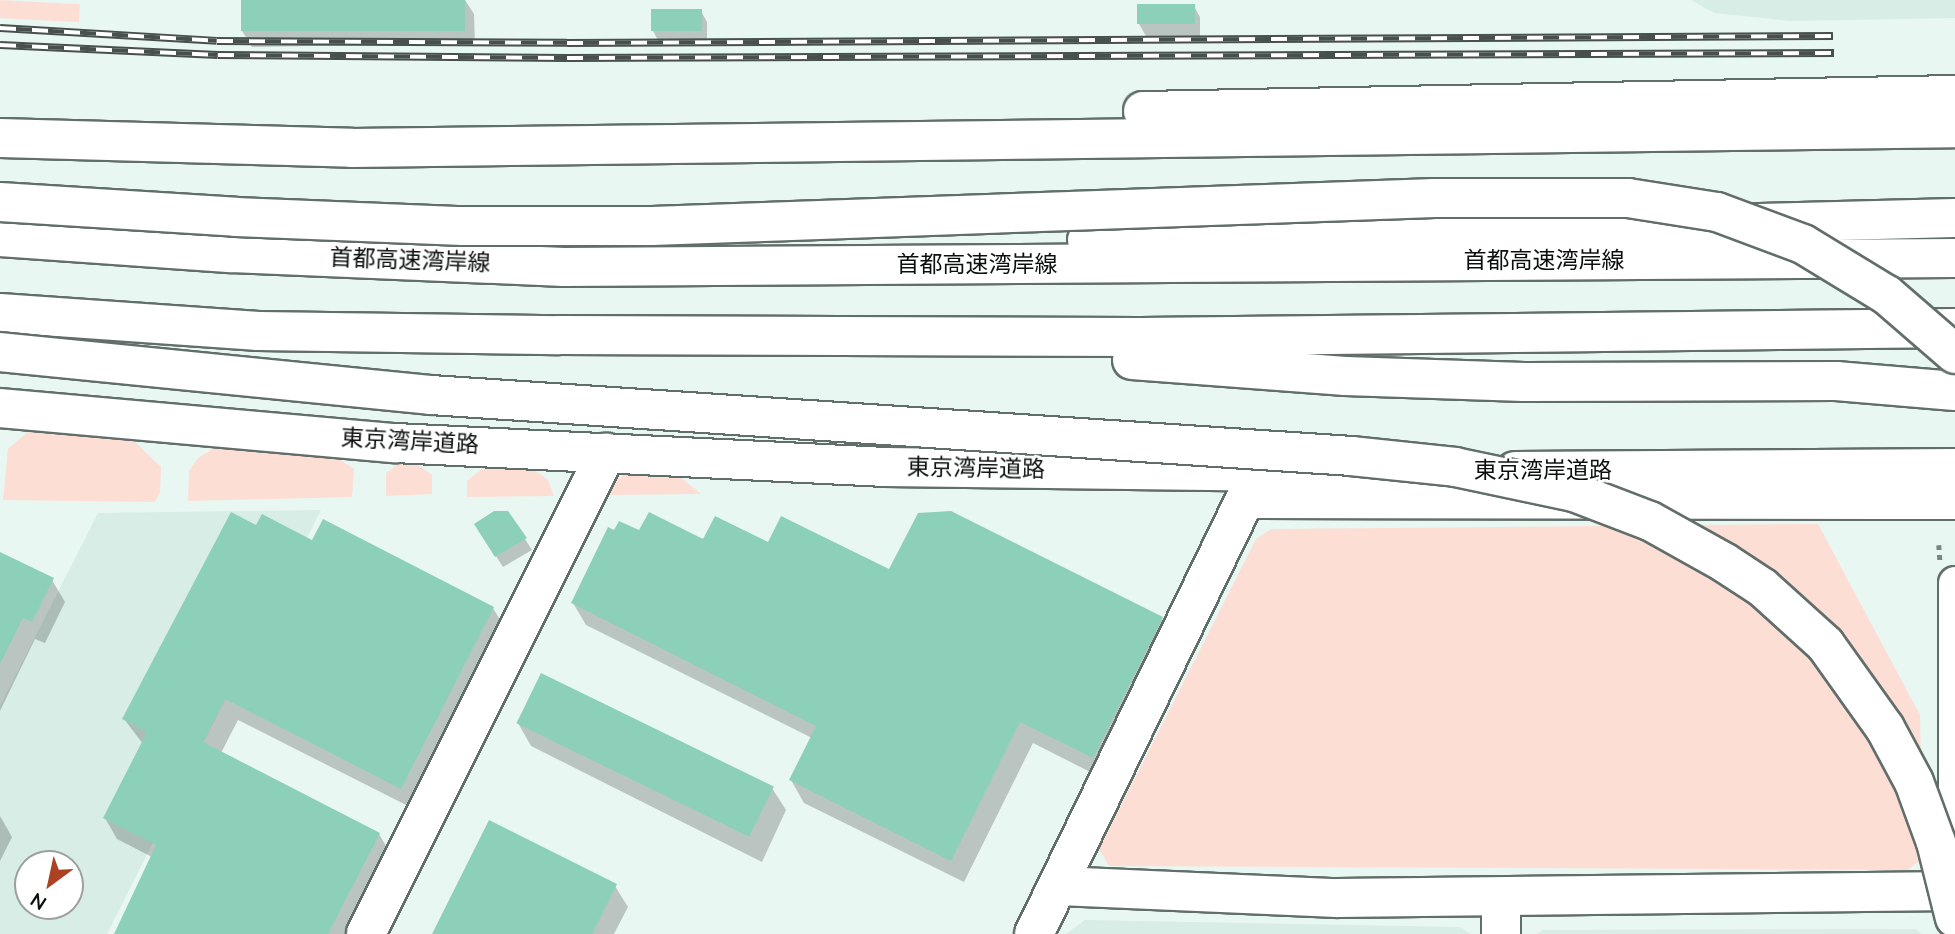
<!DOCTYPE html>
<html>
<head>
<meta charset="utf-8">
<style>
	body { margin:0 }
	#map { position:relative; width:1955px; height:934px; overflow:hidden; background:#e9f7f2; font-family:"Nunito Sans","Noto Sans JP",sans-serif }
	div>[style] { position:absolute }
	.built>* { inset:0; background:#d7ede5 }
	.green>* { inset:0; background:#fdded5; transform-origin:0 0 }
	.shadow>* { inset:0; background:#0003 }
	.building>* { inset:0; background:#8dd0b9; transform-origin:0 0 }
	.path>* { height:4.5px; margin-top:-2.25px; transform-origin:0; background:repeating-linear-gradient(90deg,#7b8581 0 5px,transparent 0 10px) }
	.roads { filter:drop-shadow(2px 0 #626e6a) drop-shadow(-2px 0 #626e6a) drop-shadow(0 2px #626e6a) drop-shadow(0 -2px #626e6a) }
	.minor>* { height:32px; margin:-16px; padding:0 16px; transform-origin:16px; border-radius:16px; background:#fff }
	.tertiary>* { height:38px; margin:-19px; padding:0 19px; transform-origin:19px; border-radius:19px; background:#fff }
	.trunk>* { height:38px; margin:-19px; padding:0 19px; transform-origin:19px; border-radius:19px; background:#fff }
	.motorway>* { height:38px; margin:-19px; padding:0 19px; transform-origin:19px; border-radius:19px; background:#fff }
	.rail>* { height:8px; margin-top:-4px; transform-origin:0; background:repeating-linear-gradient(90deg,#fff 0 16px,#48504d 0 32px); box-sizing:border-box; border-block:2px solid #48504d }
	.bridges { filter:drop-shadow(2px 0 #626e6a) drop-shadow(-2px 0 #626e6a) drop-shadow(0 2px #626e6a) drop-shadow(0 -2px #626e6a) }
	.motorway-bridge>* { height:38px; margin:-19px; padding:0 19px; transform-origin:19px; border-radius:19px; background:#fff }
	span { translate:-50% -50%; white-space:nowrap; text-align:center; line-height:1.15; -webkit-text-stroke:5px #fff; paint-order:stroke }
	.street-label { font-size:23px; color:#0b100e }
	.north { position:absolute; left:14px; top:850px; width:70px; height:70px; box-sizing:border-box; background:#fff; border:2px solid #9d9f9f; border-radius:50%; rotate:213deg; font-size:19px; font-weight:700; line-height:28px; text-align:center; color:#0b100e }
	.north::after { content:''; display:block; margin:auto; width:24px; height:32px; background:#ab4224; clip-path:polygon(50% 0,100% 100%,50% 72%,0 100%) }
</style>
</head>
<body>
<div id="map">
	<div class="built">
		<i style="clip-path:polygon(1691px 0,1955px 0,1955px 18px,1791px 21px,1714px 13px)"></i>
		<i style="clip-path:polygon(evenodd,321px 510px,107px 934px,0 934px,0 706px,98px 513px,321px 510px,28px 864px,70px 864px,70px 906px,28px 906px,28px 864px)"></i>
		<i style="clip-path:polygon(1085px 920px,1460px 927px,1470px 934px,1066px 934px)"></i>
		<i style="clip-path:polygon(1916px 929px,1922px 934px,1537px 934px,1542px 930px)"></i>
	</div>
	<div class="green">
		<i style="left:0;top:0;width:80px;height:18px;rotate:3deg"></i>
		<i style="clip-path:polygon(29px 431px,130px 437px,161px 467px,160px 492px,155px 502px,3px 500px,8px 449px)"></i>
		<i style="clip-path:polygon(219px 445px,329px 452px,354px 469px,352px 497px,188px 501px,189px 471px,198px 458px)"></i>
		<i style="clip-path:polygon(408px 457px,432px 475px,432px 494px,386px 496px,386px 473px)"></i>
		<i style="clip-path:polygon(489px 463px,533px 469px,548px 480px,554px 496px,467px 497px,467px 481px)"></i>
		<i style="clip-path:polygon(632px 470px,673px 471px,701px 494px,606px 495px,612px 483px)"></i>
		<i style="clip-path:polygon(1818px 524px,1920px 715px,1923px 858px,1908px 870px,1109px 866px,1099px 849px,1256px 539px,1271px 529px)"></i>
	</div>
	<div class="shadow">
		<i style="clip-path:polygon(243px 0,465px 0,474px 14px,475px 43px,252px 47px,242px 31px)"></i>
		<i style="clip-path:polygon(1139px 5px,1194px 6px,1200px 17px,1200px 36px,1146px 36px,1139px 24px)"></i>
		<i style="clip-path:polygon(701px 11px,707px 22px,707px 42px,659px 42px,653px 31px)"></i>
		<i style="clip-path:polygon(508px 512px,532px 550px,503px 567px,483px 536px)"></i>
		<i style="clip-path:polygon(256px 528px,313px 542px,493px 608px,506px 630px,414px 809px,238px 720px,221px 753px,379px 834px,392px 856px,351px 934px,115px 934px,152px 857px,117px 839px,105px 818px,143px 744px,124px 719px)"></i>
		<i style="clip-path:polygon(615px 532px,769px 544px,890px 572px,1162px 619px,1175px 641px,1106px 780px,1033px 743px,964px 882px,804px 803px,791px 780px,812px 738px,586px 625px,573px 603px)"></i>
		<i style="clip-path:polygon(0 554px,52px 580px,65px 602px,45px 643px,35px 639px,0 711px)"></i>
		<i style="clip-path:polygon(518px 723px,772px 788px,786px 810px,762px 862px,531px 746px)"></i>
		<i style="clip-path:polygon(0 816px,12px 837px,0 861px)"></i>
		<i style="clip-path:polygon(615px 886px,628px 907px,614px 934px,434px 934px)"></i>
	</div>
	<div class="building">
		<i style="left:241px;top:0;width:224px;height:31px"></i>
		<i style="left:1137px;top:4px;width:58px;height:20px"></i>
		<i style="left:651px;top:9px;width:51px;height:22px"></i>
		<i style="clip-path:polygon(494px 511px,508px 511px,527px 538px,495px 557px,474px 524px)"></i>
		<i style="clip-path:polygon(951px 511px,1163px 617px,1093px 758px,1020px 722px,951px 861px,789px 780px,816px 726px,571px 603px,608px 527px,614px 530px,619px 521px,639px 530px,649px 512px,703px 539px,715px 516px,768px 542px,781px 516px,889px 569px,918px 513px)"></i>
		<i style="clip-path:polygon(231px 512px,256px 525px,262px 514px,312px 540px,323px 519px,494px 607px,401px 789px,225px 699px,203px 742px,380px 833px,328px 934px,114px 934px,156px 845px,103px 818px,147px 732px,122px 719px)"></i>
		<i style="clip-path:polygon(0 552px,54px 578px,32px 622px,23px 618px,0 664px)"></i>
		<i style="left:541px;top:673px;width:259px;height:56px;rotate:26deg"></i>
		<i style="clip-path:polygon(489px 820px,617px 884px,592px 934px,432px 934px)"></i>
	</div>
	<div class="path">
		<i style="left:1939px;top:545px;width:16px;rotate:86deg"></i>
	</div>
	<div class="roads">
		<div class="minor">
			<i style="left:1955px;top:878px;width:295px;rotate:-90deg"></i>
		</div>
		<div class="tertiary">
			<i style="left:1059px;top:886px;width:278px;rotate:2.5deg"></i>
			<i style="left:1337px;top:898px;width:618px;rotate:-0.65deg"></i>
			<i style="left:1500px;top:898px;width:36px;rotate:88deg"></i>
			<i style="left:366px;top:934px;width:538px;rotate:-63.48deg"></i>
			<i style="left:1034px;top:934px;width:483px;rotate:-64.1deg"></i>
		</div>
		<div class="trunk">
			<i style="left:1143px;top:111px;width:812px;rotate:-1.13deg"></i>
			<i style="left:0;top:138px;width:352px;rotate:1.6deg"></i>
			<i style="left:352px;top:148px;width:1603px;rotate:-0.71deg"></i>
			<i style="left:0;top:408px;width:397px;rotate:5.1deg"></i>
			<i style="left:395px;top:443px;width:491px;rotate:2.8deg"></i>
			<i style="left:885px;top:467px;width:486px;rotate:0.7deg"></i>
			<i style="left:1515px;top:471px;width:440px;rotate:-0.4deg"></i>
			<i style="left:1257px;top:499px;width:698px;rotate:0.08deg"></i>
		</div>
		<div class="motorway">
			<i style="left:0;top:237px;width:232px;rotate:4deg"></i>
			<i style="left:231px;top:253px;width:333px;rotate:2.4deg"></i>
			<i style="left:564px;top:267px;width:1391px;rotate:-0.37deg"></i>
			<i style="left:1087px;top:240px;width:868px;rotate:-1.45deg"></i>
			<i style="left:0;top:313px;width:259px;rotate:4deg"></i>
			<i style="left:258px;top:331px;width:301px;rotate:0.8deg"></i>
			<i style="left:559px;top:335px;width:582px;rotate:0.2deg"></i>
			<i style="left:1141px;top:337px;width:814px;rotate:-0.63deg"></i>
			<i style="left:1132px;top:360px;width:214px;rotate:4.3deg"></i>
			<i style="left:1345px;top:376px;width:179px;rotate:1.9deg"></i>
			<i style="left:1524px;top:382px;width:312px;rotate:-0.2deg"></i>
			<i style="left:1836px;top:381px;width:119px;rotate:4.8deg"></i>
		</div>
	</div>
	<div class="rail">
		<i style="left:0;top:28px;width:217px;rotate:3.4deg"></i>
		<i style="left:217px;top:41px;width:350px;rotate:0.3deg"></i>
		<i style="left:567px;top:43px;width:1266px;rotate:-0.32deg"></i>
		<i style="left:0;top:45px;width:218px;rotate:2.6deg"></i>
		<i style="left:218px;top:55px;width:349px;rotate:0.5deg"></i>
		<i style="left:567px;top:58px;width:1267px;rotate:-0.23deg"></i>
	</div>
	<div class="bridges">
		<div class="motorway-bridge">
			<i style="left:0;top:202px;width:236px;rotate:3.6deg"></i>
			<i style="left:236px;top:217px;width:227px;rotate:2.3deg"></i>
			<i style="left:463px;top:226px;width:189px"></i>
			<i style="left:652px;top:226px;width:783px;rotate:-2.05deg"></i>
			<i style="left:1434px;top:198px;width:194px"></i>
			<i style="left:1628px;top:198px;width:90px;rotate:8.9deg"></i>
			<i style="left:1717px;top:212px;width:92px;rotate:20.4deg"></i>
			<i style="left:1803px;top:244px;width:98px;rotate:31.3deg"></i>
			<i style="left:1887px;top:295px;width:90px;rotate:40.9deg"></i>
			<i style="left:0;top:352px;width:433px;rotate:5.7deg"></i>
			<i style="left:431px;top:395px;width:922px;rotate:3.79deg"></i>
			<i style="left:1351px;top:456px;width:105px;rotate:6deg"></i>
			<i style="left:1455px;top:467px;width:122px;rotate:11.9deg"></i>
			<i style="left:1574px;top:492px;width:81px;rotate:20.9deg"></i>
			<i style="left:1650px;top:521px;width:86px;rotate:29.2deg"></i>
			<i style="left:1725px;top:563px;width:45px;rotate:33.3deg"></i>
			<i style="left:1763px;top:588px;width:84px;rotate:42.1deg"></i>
			<i style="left:1825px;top:644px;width:103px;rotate:54.5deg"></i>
			<i style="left:1885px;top:728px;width:61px;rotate:61.8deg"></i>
			<i style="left:1914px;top:782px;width:64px;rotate:69.9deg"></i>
			<i style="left:1936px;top:842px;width:78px;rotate:76deg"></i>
		</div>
	</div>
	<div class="street-label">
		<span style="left:410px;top:261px;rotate:2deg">首都高速湾岸線</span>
		<span style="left:1544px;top:261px">首都高速湾岸線</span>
		<span style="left:977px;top:265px">首都高速湾岸線</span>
		<span style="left:410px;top:442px;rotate:3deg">東京湾岸道路</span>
		<span style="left:976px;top:469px;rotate:1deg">東京湾岸道路</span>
		<span style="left:1543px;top:471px">東京湾岸道路</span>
	</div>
	<div class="north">N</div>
</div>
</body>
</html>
